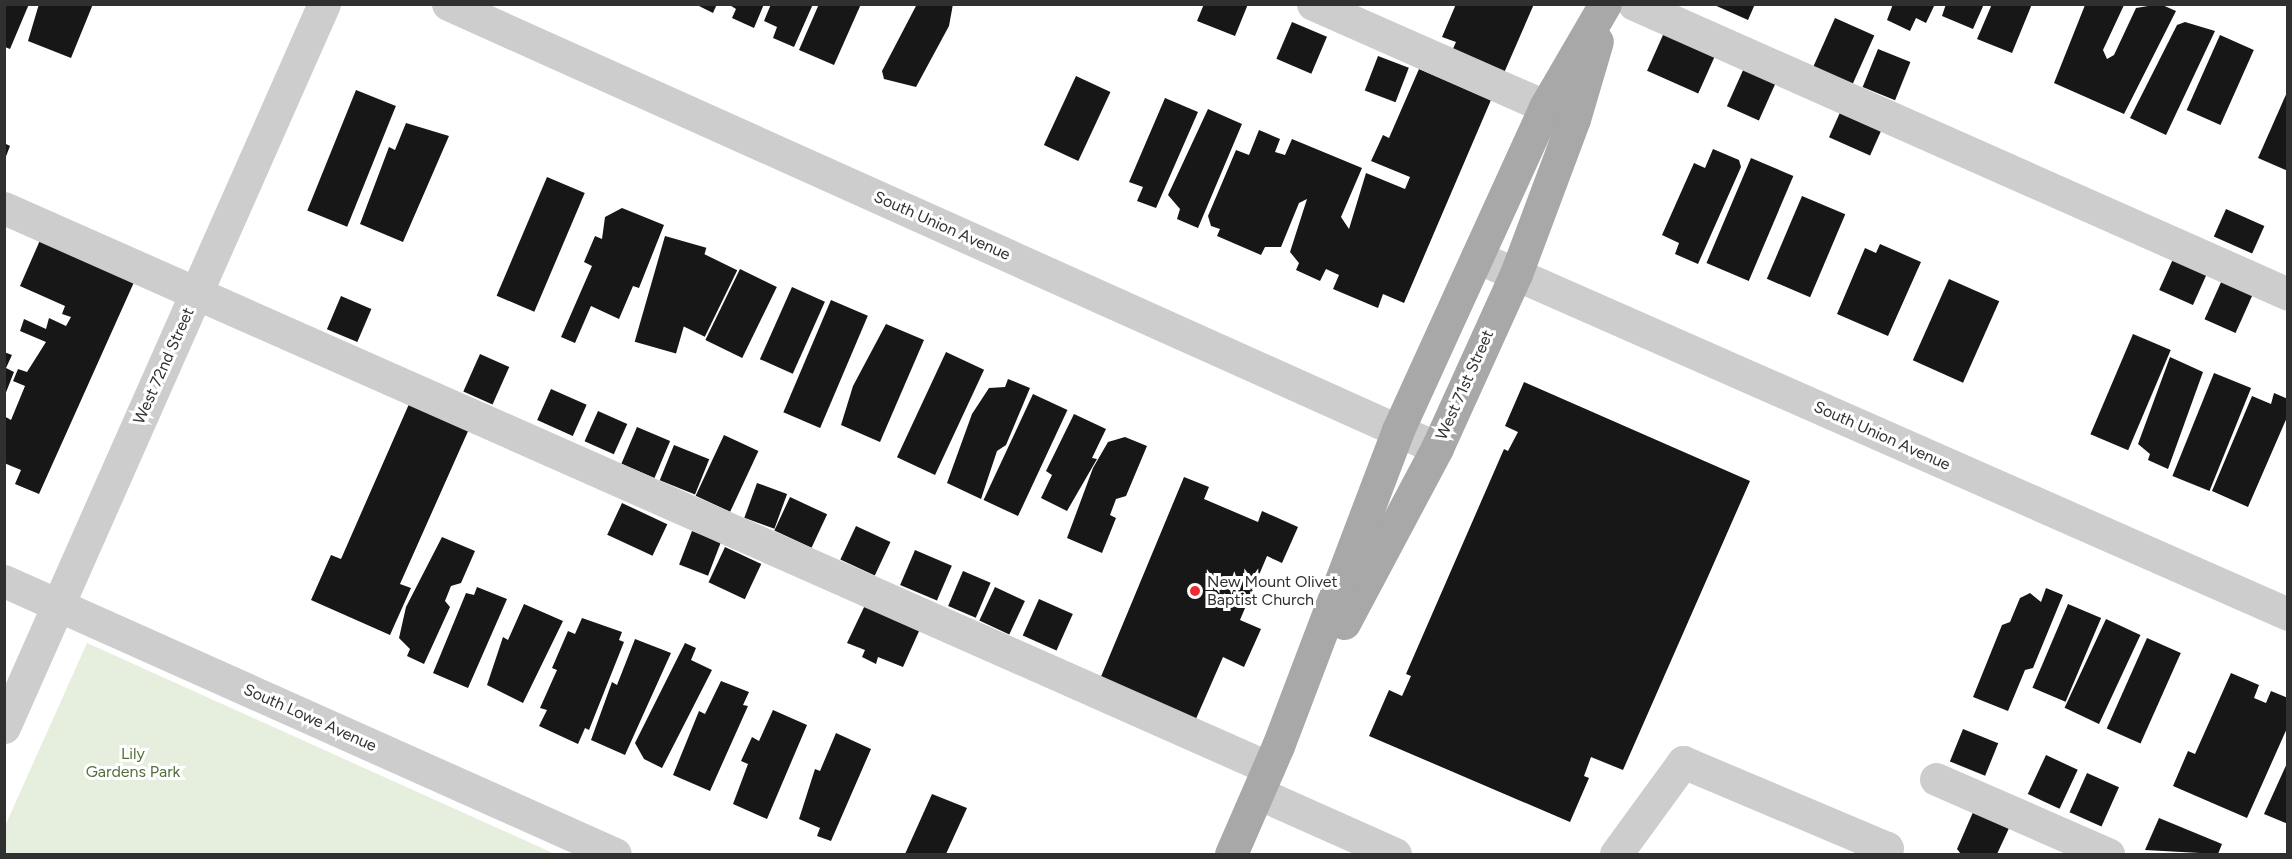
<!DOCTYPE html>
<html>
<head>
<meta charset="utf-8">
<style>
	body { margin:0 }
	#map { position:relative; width:2292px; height:859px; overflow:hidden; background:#fff; font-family:Figtree,sans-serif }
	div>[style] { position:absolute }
	.green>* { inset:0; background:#e6eedd }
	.building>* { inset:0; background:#171717; transform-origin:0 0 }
	.minor>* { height:33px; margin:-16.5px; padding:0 16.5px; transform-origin:16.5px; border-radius:16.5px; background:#cdcdcd }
	.major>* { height:33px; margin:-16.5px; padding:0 16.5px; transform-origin:16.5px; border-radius:16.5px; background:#a8a8a8 }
	.dots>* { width:16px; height:16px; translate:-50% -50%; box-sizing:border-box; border:3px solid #fff; border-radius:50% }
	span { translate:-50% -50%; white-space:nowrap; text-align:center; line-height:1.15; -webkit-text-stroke:6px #fff; paint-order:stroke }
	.street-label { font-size:16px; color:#303030 }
	.poi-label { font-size:16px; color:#303030 }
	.left { translate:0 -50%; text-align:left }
	.park-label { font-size:16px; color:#516f3b }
	.frame { position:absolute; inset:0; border:6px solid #303030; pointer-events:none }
</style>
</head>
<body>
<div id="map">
	<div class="green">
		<i style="clip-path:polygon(87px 643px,555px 854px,5px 854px,5px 826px)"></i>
	</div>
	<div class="building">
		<i style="clip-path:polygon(5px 4px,29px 4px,10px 49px,5px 47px)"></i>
		<i style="clip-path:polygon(39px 4px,93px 4px,71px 58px,28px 41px)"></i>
		<i style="clip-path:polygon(695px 4px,717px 4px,713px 13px)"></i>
		<i style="clip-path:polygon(728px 4px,764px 4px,754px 28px,732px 18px,736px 9px)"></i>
		<i style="clip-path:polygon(771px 4px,813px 4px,794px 47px,773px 38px,777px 27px,764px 21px)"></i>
		<i style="clip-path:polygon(819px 4px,861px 4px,834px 65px,799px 50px)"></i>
		<i style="clip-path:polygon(917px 4px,953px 4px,949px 26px,916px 87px,884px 79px,882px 71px)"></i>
		<i style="clip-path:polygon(1204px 4px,1248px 4px,1235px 36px,1197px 21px)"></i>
		<i style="clip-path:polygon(1456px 4px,1534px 4px,1504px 73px,1452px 51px,1456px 42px,1442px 37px)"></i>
		<i style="clip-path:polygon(1712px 4px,1755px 4px,1748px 20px)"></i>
		<i style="clip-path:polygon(1893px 4px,1935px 4px,1926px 23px,1916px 18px,1910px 31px,1887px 20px)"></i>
		<i style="clip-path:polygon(1946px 4px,1984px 4px,1973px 29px,1942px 16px)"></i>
		<i style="clip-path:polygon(1992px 4px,2032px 4px,2012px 53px,1977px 39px)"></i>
		<i style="clip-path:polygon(2160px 4px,2176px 11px,2124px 114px,2054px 83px,2085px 5px,2124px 5px,2103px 50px,2107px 59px,2114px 55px,2136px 8px)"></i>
		<i style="left:1835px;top:18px;width:43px;height:57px;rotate:24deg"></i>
		<i style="left:1292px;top:22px;width:38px;height:40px;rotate:23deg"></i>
		<i style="clip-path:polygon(2185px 22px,2215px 31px,2166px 135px,2130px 118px,2177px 25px)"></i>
		<i style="left:1667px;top:26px;width:56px;height:49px;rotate:24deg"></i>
		<i style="left:2220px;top:35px;width:37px;height:82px;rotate:24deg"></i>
		<i style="left:1878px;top:49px;width:35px;height:41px;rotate:22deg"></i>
		<i style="left:1378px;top:56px;width:33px;height:37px;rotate:21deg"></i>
		<i style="left:1744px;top:68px;width:35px;height:42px;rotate:24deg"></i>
		<i style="clip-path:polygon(1419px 69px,1491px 100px,1404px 303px,1383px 294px,1378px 308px,1333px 289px,1339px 275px,1326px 269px,1320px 281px,1296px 270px,1299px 263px,1290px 252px,1307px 199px,1299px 203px,1281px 247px,1265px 247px,1261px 255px,1217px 236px,1220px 229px,1211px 226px,1208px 216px,1236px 150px,1249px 155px,1259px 130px,1280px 139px,1275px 152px,1285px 155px,1292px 139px,1362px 168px,1341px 217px,1349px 229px,1366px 173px,1405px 189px,1410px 177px,1371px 161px,1383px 135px,1389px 138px)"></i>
		<i style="left:1076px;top:76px;width:38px;height:76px;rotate:25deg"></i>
		<i style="left:356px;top:90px;width:43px;height:130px;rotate:22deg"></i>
		<i style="clip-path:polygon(2288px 90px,2288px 171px,2258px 158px)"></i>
		<i style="clip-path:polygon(1165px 98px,1198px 112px,1156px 208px,1137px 201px,1143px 187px,1129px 182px)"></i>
		<i style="left:1842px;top:108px;width:45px;height:32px;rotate:24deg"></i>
		<i style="clip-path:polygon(1208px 109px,1242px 124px,1198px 228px,1177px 219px,1180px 209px,1168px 195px)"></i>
		<i style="clip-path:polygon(406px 123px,449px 136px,403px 242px,360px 224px,389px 147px,395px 150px)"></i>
		<i style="clip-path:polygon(4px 143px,10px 146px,5px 159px,4px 159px)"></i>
		<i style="clip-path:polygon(1713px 149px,1739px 160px,1741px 167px,1698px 264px,1675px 254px,1679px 243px,1662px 235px,1694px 163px,1705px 168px)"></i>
		<i style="left:1751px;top:158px;width:46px;height:114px;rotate:23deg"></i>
		<i style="left:547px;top:177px;width:41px;height:129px;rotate:23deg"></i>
		<i style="left:1802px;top:196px;width:47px;height:90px;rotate:23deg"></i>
		<i style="clip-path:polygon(622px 208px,664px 225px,639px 288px,633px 286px,619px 319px,591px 306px,575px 343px,561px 337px,592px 266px,584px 262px,595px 236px,602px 239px,605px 217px)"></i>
		<i style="left:2226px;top:209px;width:42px;height:30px;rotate:24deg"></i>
		<i style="left:665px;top:236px;width:43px;height:110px;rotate:16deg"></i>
		<i style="clip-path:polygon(41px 238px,135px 280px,39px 494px,15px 484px,21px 470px,4px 463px,4px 416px,11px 420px,25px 386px,13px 381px,18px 369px,27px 372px,46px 342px,20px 331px,24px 319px,46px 329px,49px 318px,66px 326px,71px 317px,62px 314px,65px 306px,20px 286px)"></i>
		<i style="clip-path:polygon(1880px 244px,1921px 262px,1888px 336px,1837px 314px,1865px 248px,1876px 253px)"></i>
		<i style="left:704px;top:254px;width:37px;height:74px;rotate:26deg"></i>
		<i style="left:2173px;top:259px;width:37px;height:34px;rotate:24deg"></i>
		<i style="left:740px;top:269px;width:41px;height:79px;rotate:26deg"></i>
		<i style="left:1949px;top:279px;width:55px;height:89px;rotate:24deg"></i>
		<i style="left:2222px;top:280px;width:34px;height:43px;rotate:24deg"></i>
		<i style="left:792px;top:287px;width:36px;height:79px;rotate:24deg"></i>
		<i style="left:341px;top:296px;width:33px;height:36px;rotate:23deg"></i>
		<i style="left:831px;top:300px;width:40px;height:122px;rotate:23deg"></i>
		<i style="clip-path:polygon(886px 324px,924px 340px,880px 442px,841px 425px,853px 386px)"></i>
		<i style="left:2133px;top:334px;width:41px;height:109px;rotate:23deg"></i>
		<i style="clip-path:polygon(4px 352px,12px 355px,6px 368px,14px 372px,5px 395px)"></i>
		<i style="left:946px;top:352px;width:42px;height:116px;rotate:25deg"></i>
		<i style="left:480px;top:354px;width:32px;height:41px;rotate:24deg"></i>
		<i style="clip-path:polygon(2170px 357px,2203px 372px,2168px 469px,2148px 460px,2150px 454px,2138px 444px)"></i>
		<i style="left:2214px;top:373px;width:40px;height:111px;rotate:22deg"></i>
		<i style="clip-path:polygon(1008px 379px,1030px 388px,1006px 445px,997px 451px,981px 499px,947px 483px,972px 414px,989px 388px,1005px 387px)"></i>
		<i style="clip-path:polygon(1524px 382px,1750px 481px,1623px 770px,1591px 757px,1584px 776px,1589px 778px,1570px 822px,1369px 736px,1389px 690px,1402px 696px,1411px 676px,1406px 674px,1504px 449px,1508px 451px,1518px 432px,1505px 426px)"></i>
		<i style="left:551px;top:389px;width:39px;height:34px;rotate:24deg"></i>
		<i style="clip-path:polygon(2274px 393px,2288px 399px,2288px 415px,2248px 507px,2212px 491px,2252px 396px,2271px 404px)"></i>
		<i style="left:1033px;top:394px;width:38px;height:117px;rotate:25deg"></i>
		<i style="clip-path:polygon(409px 404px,469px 429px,400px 584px,411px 588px,390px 635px,311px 600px,331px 555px,341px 559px)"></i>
		<i style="left:598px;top:411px;width:32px;height:33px;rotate:24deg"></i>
		<i style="clip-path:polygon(1074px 414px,1106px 429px,1092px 458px,1097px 459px,1067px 511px,1041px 498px,1052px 475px,1046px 471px)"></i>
		<i style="left:637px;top:427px;width:36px;height:40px;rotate:23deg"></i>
		<i style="left:724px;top:435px;width:38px;height:67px;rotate:25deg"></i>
		<i style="clip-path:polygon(1125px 437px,1147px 446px,1126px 496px,1116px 499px,1110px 515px,1116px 518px,1102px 553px,1067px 538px,1093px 468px,1108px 442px)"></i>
		<i style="left:674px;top:445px;width:38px;height:38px;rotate:22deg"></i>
		<i style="clip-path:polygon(1184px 477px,1209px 487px,1204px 499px,1258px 522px,1262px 511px,1298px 527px,1282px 563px,1267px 556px,1240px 620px,1261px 629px,1244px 667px,1223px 657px,1195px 721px,1100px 679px)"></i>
		<i style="left:757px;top:483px;width:32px;height:37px;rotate:20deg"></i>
		<i style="left:790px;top:497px;width:41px;height:37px;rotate:25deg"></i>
		<i style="left:622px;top:503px;width:50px;height:35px;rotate:25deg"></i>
		<i style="left:856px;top:526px;width:38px;height:37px;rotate:25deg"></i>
		<i style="left:692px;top:531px;width:31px;height:36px;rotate:21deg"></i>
		<i style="clip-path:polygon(442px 537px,475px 551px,461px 583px,451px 586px,445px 601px,450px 607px,424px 664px,407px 656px,410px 649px,399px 638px,406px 607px)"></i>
		<i style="left:725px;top:547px;width:40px;height:39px;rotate:25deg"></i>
		<i style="left:915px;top:550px;width:40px;height:38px;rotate:23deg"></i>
		<i style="left:963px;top:571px;width:30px;height:38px;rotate:23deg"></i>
		<i style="clip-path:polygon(477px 587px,507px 599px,468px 688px,433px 673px,466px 593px,474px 595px)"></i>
		<i style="left:995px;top:587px;width:33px;height:37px;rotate:25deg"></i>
		<i style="clip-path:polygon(2046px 588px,2063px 595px,2033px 668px,2025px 670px,2008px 711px,1973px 697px,2002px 625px,2010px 622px,2020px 598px,2030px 593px,2041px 602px)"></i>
		<i style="left:1039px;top:599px;width:37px;height:40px;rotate:24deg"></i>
		<i style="clip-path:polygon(866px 603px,920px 629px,903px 667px,878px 657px,876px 664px,862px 657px,865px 650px,847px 643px)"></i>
		<i style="clip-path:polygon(524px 604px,563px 621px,523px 703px,487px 685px,503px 637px,508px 640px)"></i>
		<i style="left:2068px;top:604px;width:36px;height:91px;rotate:23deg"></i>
		<i style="clip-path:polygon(582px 618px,622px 632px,619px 640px,624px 642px,589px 730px,585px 728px,578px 744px,539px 726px,547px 710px,540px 708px,557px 670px,552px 668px,568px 631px,575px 634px)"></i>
		<i style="left:2106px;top:619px;width:38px;height:98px;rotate:25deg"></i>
		<i style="left:2147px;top:638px;width:37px;height:99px;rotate:24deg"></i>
		<i style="clip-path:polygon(635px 639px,671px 653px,625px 755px,591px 740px,612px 682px,617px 685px)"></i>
		<i style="clip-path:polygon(685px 643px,696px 648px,691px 660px,712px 670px,662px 768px,644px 759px,635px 743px)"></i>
		<i style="clip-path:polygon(2231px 673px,2259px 685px,2254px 698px,2266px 703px,2271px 691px,2288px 698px,2288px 726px,2247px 818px,2173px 786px,2188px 751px,2195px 754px)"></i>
		<i style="clip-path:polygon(721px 681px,749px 692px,743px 705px,748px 706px,710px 791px,673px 775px,699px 711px,705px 714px)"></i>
		<i style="clip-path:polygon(773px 710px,807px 725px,767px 819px,733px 804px,748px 764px,741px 761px,752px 737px,759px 741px)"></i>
		<i style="left:1963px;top:729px;width:38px;height:35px;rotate:22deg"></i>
		<i style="clip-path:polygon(836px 733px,871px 749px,831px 841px,817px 836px,820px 828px,799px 819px,815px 769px,820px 771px)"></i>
		<i style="left:2046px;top:755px;width:35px;height:43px;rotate:25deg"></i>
		<i style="clip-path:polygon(2288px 761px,2288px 824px,2264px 814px)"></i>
		<i style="left:2087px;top:773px;width:35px;height:43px;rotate:24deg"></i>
		<i style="clip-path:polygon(932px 794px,967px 808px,946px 854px,905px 854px)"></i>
		<i style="clip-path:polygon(1974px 810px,2010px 826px,1997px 854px,1961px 854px,1957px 849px)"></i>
		<i style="clip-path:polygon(2159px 818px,2222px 844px,2218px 854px,2145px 850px)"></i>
	</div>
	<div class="minor">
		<i style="left:448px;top:4px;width:1084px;rotate:24.18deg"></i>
		<i style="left:1313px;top:4px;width:283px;rotate:23.8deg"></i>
		<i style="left:1634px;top:4px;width:715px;rotate:23.91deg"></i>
		<i style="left:4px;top:208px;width:1383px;rotate:23.88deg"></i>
		<i style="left:1477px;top:257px;width:886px;rotate:23.76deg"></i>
		<i style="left:4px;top:581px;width:669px;rotate:24.08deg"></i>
		<i style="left:4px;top:727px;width:791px;rotate:-66.13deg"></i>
		<i style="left:1936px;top:779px;width:188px;rotate:23.6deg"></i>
		<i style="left:1258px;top:793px;width:150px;rotate:24deg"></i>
		<i style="left:1616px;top:854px;width:114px;rotate:-53.9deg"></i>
		<i style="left:1683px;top:762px;width:221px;rotate:22.9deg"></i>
		<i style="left:1887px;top:848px;width:7px;rotate:117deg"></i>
	</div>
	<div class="major">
		<i style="left:1344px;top:623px;width:198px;rotate:-62deg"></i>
		<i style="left:1437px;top:448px;width:191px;rotate:-65.6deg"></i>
		<i style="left:1516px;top:274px;width:165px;rotate:-69.5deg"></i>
		<i style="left:1574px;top:119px;width:81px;rotate:-73.6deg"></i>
		<i style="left:1231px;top:854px;width:118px;rotate:-66.5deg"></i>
		<i style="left:1278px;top:746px;width:338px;rotate:-69.2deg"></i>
		<i style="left:1398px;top:430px;width:355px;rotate:-65.5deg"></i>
		<i style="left:1545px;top:107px;width:119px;rotate:-59.8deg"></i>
	</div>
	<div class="dots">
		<i style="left:1195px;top:591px;background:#ee2b32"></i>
	</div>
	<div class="street-label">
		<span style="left:942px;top:226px;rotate:24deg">South Union Avenue</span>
		<span style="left:164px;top:366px;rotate:-66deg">West 72nd Street</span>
		<span style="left:1465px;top:385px;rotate:-66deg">West 71st Street</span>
		<span style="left:1882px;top:436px;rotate:24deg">South Union Avenue</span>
		<span style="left:310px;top:718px;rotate:24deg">South Lowe Avenue</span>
	</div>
	<div class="poi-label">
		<span class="left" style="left:1207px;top:591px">New Mount Olivet<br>Baptist Church</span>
	</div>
	<div class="park-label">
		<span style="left:133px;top:763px">Lily<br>Gardens Park</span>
	</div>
	<div class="frame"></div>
</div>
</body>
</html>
